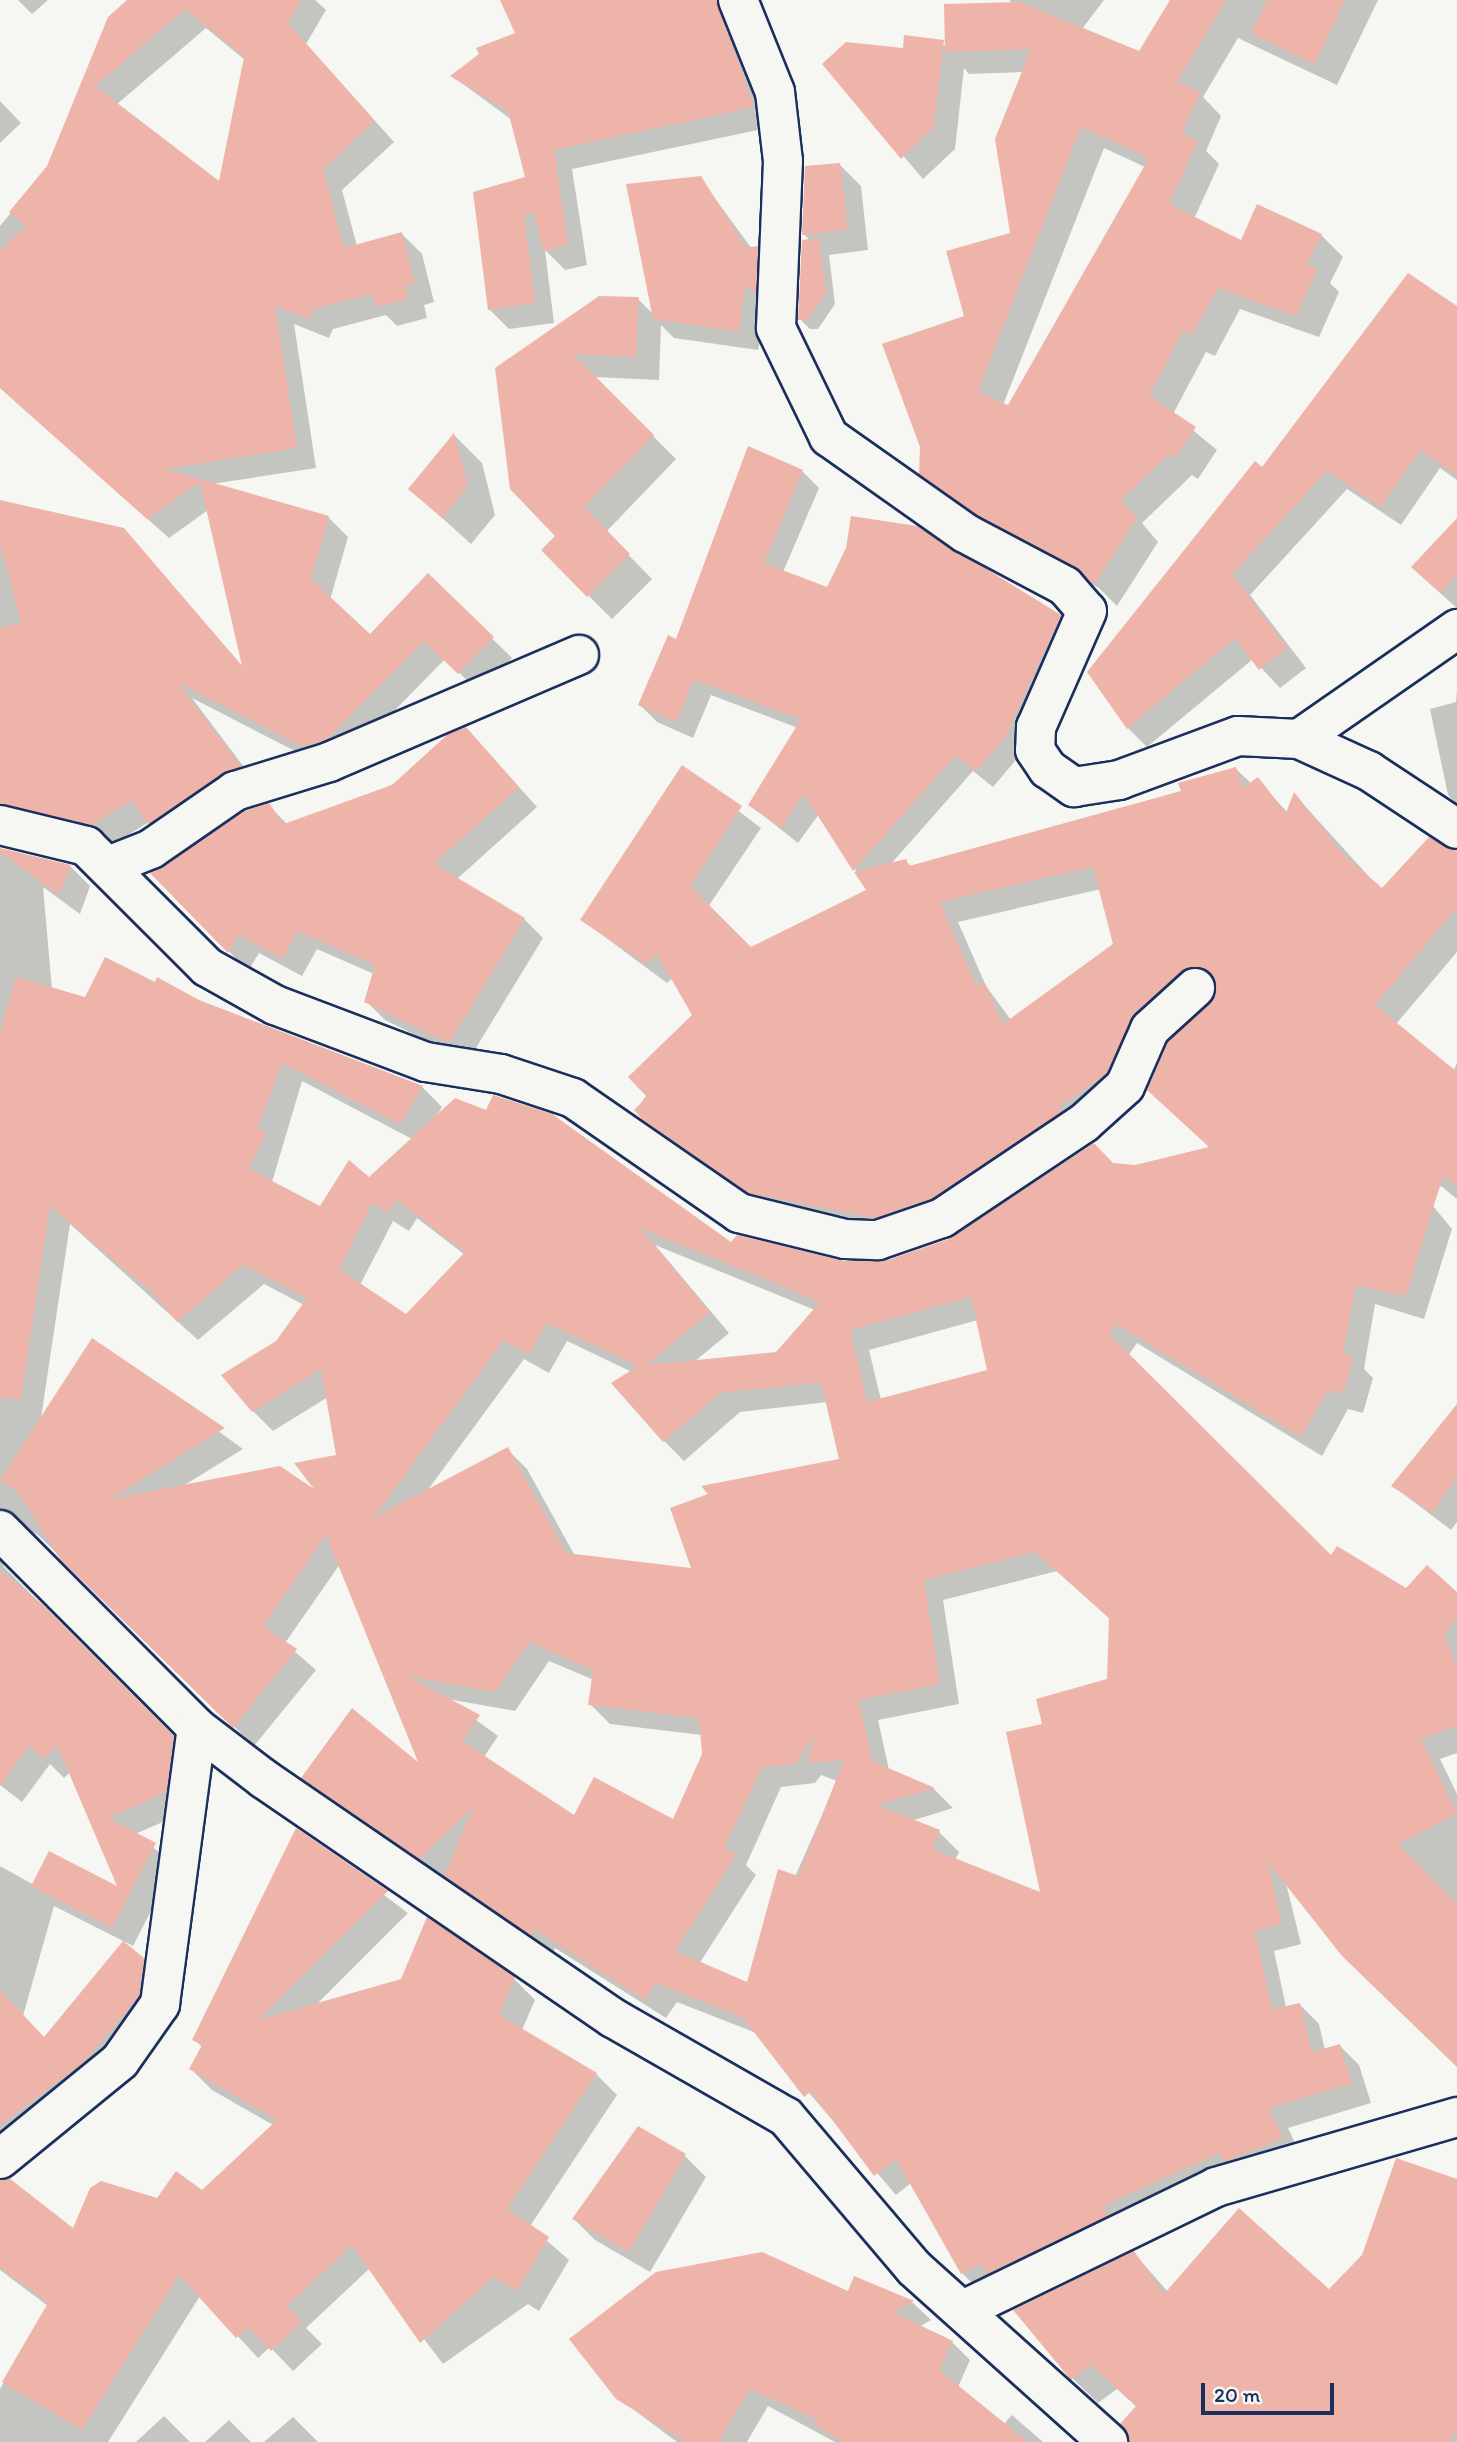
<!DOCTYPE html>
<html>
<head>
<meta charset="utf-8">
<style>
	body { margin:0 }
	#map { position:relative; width:1457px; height:2442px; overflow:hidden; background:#f6f6f2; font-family:Itim,sans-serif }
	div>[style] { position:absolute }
	.shadow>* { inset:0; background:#0003 }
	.building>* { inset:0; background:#eeb4a9 }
	.roads { filter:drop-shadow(2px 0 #1b2f5e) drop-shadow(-2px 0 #1b2f5e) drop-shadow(0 2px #1b2f5e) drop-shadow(0 -2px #1b2f5e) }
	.minor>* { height:38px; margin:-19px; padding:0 19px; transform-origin:19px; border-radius:19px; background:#f6f6f2 }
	span { translate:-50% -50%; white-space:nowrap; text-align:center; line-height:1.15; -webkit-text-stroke:7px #f6f6f2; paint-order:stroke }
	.scale { position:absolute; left:1201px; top:2383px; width:133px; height:32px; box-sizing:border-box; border:4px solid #1b2f5e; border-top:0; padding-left:9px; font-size:21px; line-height:24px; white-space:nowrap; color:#1b2f5e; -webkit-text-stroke:5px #f6f6f2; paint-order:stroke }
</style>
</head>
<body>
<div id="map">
	<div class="shadow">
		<i style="clip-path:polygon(18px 0,48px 0,32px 14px)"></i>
		<i style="clip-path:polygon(evenodd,130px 0,315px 0,326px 10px,306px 44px,394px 142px,342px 190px,357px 246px,402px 234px,422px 254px,434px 302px,424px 305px,427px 318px,397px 326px,386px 315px,333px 329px,329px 338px,294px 324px,316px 468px,212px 484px,328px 517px,348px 537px,330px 600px,370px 636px,428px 576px,512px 658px,479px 692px,445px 659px,347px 759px,324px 766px,192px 698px,259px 787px,169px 843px,149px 822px,113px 844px,15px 823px,0 844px,0 502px,123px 529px,244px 668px,208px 510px,169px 538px,0 388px,0 226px,49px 167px,130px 0,206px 28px,245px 60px,220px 184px,116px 105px,206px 28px)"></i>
		<i style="clip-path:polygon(502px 0,746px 0,772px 127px,572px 169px,587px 265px,565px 270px,545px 250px,554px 323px,509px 329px,489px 309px,527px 178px,512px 120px,452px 76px,518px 34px)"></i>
		<i style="clip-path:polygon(evenodd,1009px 0,1104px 0,1082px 29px,1140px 53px,1172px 0,1378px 0,1337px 85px,1238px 38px,1203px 97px,1221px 116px,1206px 151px,1219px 164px,1194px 219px,1242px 242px,1321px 235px,1343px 257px,1330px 283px,1339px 292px,1319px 337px,1240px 309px,1215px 356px,1206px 352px,1173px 414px,1217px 450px,1198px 479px,1192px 475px,1142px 523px,1158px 542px,1117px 606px,1099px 588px,1001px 536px,921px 473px,966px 317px,1012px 234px,1024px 72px,969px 74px,964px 68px,955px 149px,923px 179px,825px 64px,947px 45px,1013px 4px,1009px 0,1104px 148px,1145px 167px,1009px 407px,1003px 405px,1104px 148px)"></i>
		<i style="clip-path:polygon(0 101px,21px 123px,0 143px)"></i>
		<i style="clip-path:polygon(840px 165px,861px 186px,868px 250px,829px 255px,835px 304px,818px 329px,810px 329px,800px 319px,810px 241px,804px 234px)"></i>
		<i style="clip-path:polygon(700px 178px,752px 249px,776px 267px,758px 350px,674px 338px,661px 325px,659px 380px,594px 377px,676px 459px,606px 532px,652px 579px,612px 619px,543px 550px,558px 536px,497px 369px,638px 299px,654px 315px)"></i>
		<i style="clip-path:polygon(1457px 308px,1457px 480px,1440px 468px,1401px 525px,1347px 489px,1250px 595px,1306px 668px,1280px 688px,1253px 659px,1147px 747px,1128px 728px,1263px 469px)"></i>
		<i style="clip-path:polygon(454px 435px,482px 463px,495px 515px,471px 544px,410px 489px)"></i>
		<i style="clip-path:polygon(evenodd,802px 471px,819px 488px,783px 572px,828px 589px,1060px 616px,1077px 633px,1021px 754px,993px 787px,973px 771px,890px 865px,905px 861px,912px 867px,1183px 793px,1236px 769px,1252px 784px,1257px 780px,1288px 813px,1295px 795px,1382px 891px,1457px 852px,1457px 952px,1396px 1024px,1454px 1070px,1457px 1063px,1457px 1199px,1441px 1186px,1428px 1200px,1452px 1229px,1424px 1319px,1375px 1304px,1364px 1369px,1373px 1378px,1363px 1413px,1348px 1409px,1322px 1456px,1137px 1343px,1128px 1356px,1332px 1557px,1406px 1590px,1457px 1594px,1457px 1753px,1440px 1759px,1457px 1794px,1457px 2065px,1286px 1883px,1301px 1944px,1274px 1951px,1286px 2007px,1299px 2004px,1319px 2024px,1325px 2050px,1339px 2045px,1359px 2065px,1371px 2103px,1288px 2128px,1302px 2158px,982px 2293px,962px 2273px,911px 2183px,896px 2195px,759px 2034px,677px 2002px,666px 2018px,555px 1948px,552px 1955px,304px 1778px,423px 1768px,340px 1564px,285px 1643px,316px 1670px,254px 1746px,37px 1534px,14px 1528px,0 1543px,0 849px,71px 867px,90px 886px,80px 914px,43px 887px,52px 989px,86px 999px,155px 985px,422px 1087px,442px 1107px,437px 1115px,731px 1244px,844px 1263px,885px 1263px,950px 1240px,1114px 1165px,1135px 1166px,1211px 1149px,1217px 996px,1212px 986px,1155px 1033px,1126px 1093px,896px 1237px,770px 1212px,637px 1110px,695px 1016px,673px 978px,667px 983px,582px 920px,682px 768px,761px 828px,708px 907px,751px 949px,869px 891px,819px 814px,798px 843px,750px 805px,798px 728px,711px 695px,693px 738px,657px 722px,640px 705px,677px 642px,802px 471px,1101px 889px,1115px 945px,1011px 1020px,986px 986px,958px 922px,1101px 889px,802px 471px,302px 1081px,412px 1139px,369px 1179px,321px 1208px,272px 1182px,302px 1081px,802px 471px,417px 1218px,465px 1255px,407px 1316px,360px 1285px,393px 1221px,409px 1231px,417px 1218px,802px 471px,70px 1224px,198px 1340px,264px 1284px,304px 1305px,253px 1411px,273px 1431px,328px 1397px,338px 1456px,320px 1495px,183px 1486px,243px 1449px,92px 1340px,41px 1418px,70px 1224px,802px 471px,655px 1245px,815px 1310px,777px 1354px,694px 1362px,729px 1333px,655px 1245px,802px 471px,978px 1320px,989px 1371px,881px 1400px,869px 1350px,978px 1320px,802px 471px,567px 1341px,632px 1372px,664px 1441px,684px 1461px,740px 1412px,827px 1402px,841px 1461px,694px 1570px,575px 1556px,527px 1469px,507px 1449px,427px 1491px,524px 1359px,549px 1373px,567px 1341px,802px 471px,1057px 1571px,1111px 1620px,1109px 1680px,1045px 1725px,1043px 1895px,955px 1860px,959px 1852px,939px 1832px,911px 1821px,953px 1808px,934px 1789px,889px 1770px,878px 1720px,959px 1704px,943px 1600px,1057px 1571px,802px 471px,549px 1661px,594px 1680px,590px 1704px,610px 1724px,702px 1735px,704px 1754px,674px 1822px,575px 1818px,484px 1757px,498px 1736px,447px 1699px,515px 1711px,549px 1661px,802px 471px,821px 1775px,837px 1781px,748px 1984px,699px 1964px,756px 1875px,746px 1865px,781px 1787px,815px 1783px,821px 1775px)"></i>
		<i style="clip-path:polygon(1457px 520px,1457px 608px,1440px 593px)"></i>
		<i style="clip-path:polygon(1457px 689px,1457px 804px,1448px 795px,1430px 709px,1456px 702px)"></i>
		<i style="clip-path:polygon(485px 749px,537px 807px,457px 879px,524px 919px,543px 938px,468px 1061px,385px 1020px,366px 1001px,374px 974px,317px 949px,302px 976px,259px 953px,248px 971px,153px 873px,268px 805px,288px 825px)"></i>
		<i style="clip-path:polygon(1457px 1407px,1457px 1522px,1451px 1530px,1393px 1486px)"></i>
		<i style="clip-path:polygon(0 1553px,4px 1567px,193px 1757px,186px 1812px,135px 1834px,175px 1864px,133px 1946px,54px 1906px,23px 2016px,45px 2039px,143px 1960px,164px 1981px,160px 2017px,0 2136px,0 1866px,34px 1885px,121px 1890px,70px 1772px,64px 1778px,50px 1764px,22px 1802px,0 1785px)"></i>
		<i style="clip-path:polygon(297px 1830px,408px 1913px,315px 2006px,514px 1979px,535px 2000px,522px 2030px,596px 2074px,617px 2095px,530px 2226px,569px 2260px,539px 2311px,528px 2304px,443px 2364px,370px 2268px,306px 2328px,322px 2344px,293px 2371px,270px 2347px,258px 2358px,200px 2296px,108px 2442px,0 2442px,0 2389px,48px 2306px,0 2270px,0 2203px,73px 2230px,157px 2200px,202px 2192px,273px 2125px,212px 2090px,191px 2069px,203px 2048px,194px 2039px)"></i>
		<i style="clip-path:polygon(685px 2156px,706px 2177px,650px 2272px,595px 2240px,574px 2219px)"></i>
		<i style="clip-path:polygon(1457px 2181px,1457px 2442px,1130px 2442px,1137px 2407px,1117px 2389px,1098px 2403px,1073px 2379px,1134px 2253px,1168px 2292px,1329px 2292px)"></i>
		<i style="clip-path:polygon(855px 2278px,913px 2303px,931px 2320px,919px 2327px,952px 2342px,970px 2360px,958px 2387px,972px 2442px,835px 2442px,768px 2406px,747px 2442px,677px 2442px,618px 2398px,849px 2294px)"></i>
		<i style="clip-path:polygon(1012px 2415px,1043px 2442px,988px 2442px)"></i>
		<i style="clip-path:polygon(164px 2416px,190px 2442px,136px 2442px)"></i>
		<i style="clip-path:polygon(293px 2417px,318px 2442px,264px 2442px)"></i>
		<i style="clip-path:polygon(229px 2420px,251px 2442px,205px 2442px)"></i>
	</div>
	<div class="building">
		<i style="clip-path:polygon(evenodd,127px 0,301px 0,288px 23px,375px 121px,323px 169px,344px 248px,402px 232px,415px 283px,405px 286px,408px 299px,375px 307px,372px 294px,313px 309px,309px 319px,275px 306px,297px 448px,165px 469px,329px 516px,311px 579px,370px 634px,428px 573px,494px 637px,458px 674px,424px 641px,327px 739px,303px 747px,177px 682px,241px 766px,148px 824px,132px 800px,92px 825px,0 804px,0 628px,21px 623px,0 543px,0 500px,124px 528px,242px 666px,200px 482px,147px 519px,0 388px,0 251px,26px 226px,9px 212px,47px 166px,108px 17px,127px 0,185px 9px,244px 57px,219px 181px,95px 86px,185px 9px)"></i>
		<i style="clip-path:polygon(500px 0,717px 0,754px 107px,554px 150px,568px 245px,543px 251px,534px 212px,524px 215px,535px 303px,488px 310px,473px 192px,525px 177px,508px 111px,450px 76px,479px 54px,476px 48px,515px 33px)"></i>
		<i style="clip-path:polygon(evenodd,1170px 0,1226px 0,1177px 82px,1200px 92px,1182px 133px,1198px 141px,1169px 204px,1241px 240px,1257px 204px,1322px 234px,1307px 264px,1318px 269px,1296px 316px,1218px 288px,1192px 335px,1183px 331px,1149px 396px,1196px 427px,1175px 458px,1169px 454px,1121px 500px,1137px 518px,1094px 585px,1075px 567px,976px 514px,919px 474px,920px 447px,882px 344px,964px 316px,946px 251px,1010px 233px,995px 139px,1031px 49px,945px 52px,944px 4px,1020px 2px,1139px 51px,1170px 0,1081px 127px,1149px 158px,1008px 405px,978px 391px,1081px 127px)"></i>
		<i style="clip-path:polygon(1267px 0,1345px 0,1315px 64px,1251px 34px)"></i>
		<i style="clip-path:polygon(904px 35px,944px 40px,934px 127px,901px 159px,822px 64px,846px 42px,903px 48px)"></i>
		<i style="clip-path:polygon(840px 163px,848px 229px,802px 235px,805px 166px)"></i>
		<i style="clip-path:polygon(701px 176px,746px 248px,758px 246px,756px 293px,745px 286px,739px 332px,653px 319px,626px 184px)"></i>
		<i style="clip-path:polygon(819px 238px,826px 293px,808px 320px,798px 320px,802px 240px)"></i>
		<i style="clip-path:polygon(1408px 273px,1457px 306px,1457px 475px,1420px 450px,1381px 507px,1327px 471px,1232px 574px,1287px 648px,1259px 670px,1235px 638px,1127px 729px,1087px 672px,1255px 461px,1262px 467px)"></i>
		<i style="clip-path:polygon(599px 296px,639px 297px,636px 357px,573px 354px,654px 435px,584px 507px,630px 554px,587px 597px,541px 550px,555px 536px,510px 489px,495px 368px)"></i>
		<i style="clip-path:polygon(454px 433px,468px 486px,442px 518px,408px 489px)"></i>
		<i style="clip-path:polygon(748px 446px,803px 470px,764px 563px,827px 587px,846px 548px,851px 516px,917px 526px,1061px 615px,1005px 737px,976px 772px,956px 755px,853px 871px,804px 794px,781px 828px,748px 805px,801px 719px,694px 680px,676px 722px,638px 705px,668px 635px,676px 639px)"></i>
		<i style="clip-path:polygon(1457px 518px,1457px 575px,1440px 593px,1411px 567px)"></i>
		<i style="clip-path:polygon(466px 727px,519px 787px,434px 864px,525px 918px,449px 1043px,364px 1002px,375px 965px,297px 931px,283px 959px,239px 935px,228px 953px,150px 873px,245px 811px,269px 803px,284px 824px,392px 785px,447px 735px)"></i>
		<i style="clip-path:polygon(evenodd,682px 765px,742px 806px,690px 886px,751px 947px,866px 890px,854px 872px,906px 859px,909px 866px,1181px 791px,1178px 783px,1236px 767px,1243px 788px,1258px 777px,1286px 813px,1294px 792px,1342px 853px,1382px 888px,1429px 837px,1457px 851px,1457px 907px,1375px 1005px,1457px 1072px,1457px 1187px,1443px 1176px,1406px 1296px,1356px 1285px,1343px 1354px,1354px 1356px,1343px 1394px,1328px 1390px,1301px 1437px,1117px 1325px,1109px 1334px,1331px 1555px,1337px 1546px,1406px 1588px,1427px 1565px,1457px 1592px,1457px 1617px,1444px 1634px,1457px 1669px,1457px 1726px,1421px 1739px,1457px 1814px,1398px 1844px,1457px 1904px,1457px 2067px,1342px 1956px,1267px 1861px,1282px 1924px,1255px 1931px,1272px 2009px,1300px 2003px,1312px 2052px,1340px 2044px,1352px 2083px,1269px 2108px,1283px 2138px,1224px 2162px,1220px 2153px,1124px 2196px,1103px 2207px,1109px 2215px,987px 2274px,980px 2264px,961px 2274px,896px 2159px,874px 2176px,811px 2091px,804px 2097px,743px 2018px,656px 1983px,645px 2000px,535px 1930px,532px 1936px,444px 1876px,474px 1806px,420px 1859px,301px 1778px,352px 1708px,418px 1762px,326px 1535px,263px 1626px,297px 1649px,233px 1728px,60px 1559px,18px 1492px,0 1480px,92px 1338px,225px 1428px,110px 1499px,280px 1466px,314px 1489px,294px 1463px,336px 1455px,321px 1369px,252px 1412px,221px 1375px,276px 1341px,307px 1298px,243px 1265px,177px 1322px,153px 1293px,50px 1206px,21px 1399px,0 1398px,0 1035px,16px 977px,85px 997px,105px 957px,155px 982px,157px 977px,199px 1000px,423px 1086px,400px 1124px,282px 1063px,257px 1129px,266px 1133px,249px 1169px,320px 1206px,349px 1160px,369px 1177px,455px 1098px,486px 1110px,493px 1095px,552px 1114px,731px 1242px,737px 1235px,844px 1261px,885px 1261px,949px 1239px,1094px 1143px,1113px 1163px,1135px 1165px,1209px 1147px,1147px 1090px,1168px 1042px,1216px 995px,1216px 983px,1201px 967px,1180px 972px,1135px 1013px,1107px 1073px,1059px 1107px,1063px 1111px,932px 1198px,875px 1218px,748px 1193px,642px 1119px,634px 1110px,647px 1097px,628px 1077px,692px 1015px,657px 954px,646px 964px,580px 920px,682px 765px,1093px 867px,1113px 944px,1003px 1024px,985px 983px,976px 986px,940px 902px,1093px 867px,682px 765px,397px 1200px,465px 1252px,406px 1314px,339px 1269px,372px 1203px,388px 1213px,397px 1200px,682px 765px,640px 1228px,716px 1259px,820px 1302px,776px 1352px,647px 1365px,710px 1312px,640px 1228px,682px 765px,971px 1297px,987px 1370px,867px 1402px,850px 1330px,971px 1297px,682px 765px,547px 1323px,638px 1366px,611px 1383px,663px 1442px,720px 1393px,821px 1382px,839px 1459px,701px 1486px,708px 1494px,670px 1508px,691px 1568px,566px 1553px,508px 1447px,373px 1518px,504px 1340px,529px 1355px,547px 1323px,682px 765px,1035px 1552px,1109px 1618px,1107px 1679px,1036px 1699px,1042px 1724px,1006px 1732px,1040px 1892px,932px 1849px,940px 1830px,877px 1805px,935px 1788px,872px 1761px,859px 1700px,940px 1684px,924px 1580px,1035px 1552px,682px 765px,529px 1642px,593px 1670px,588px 1705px,699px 1718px,702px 1754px,673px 1819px,594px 1777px,574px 1815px,462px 1741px,480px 1715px,407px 1676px,495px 1692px,529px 1642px,682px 765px,815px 1733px,807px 1763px,844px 1760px,798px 1876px,778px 1869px,747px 1982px,675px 1951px,737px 1854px,724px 1849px,762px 1767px,795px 1764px,815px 1733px)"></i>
		<i style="clip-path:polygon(0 848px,71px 865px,59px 895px,0 852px)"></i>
		<i style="clip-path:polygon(1457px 1404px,1457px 1477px,1433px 1513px,1391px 1486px)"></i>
		<i style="clip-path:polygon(0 1570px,42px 1604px,174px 1736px,166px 1792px,108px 1818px,156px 1843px,112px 1928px,31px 1886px,49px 1851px,117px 1886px,57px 1745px,43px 1759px,29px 1746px,0 1786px)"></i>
		<i style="clip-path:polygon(296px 1828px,388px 1891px,258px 2020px,401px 1979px,427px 1917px,515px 1977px,499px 2015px,597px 2073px,507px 2209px,549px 2237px,517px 2291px,494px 2277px,420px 2343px,352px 2245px,287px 2306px,302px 2322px,271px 2351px,248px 2327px,236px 2338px,179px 2275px,82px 2430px,2px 2382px,48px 2303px,0 2267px,0 2180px,9px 2178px,73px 2228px,90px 2188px,101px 2181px,157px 2198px,176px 2171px,202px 2190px,277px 2120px,189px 2069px,202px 2045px,192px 2040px)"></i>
		<i style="clip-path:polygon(123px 1941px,144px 1958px,139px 1996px,85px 2061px,0 2125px,0 1990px,44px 2037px)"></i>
		<i style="clip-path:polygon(638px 2126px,686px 2154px,629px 2252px,572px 2219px)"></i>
		<i style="clip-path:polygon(1396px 2158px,1457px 2179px,1457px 2431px,1447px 2442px,1129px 2442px,1120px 2424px,1136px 2406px,1091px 2365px,1071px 2380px,1013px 2310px,1134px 2251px,1164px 2294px,1239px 2208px,1329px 2289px,1362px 2255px)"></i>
		<i style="clip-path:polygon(762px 2252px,848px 2291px,854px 2276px,914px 2301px,894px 2313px,953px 2341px,939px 2370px,1028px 2442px,843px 2442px,815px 2425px,818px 2420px,750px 2389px,718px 2442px,686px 2442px,616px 2399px,569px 2339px,656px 2272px)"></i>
	</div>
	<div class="roads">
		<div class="minor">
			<i style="left:738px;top:0;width:99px;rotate:68.1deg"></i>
			<i style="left:775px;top:92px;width:69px;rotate:83.4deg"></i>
			<i style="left:783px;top:161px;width:167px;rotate:92.4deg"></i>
			<i style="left:776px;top:328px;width:121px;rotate:64.1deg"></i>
			<i style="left:829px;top:437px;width:166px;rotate:35.2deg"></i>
			<i style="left:965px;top:533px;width:113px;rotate:27.9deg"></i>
			<i style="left:1065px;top:586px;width:33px;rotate:49deg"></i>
			<i style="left:1087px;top:611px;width:127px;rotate:113.7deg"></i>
			<i style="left:1036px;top:727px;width:23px;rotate:92deg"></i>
			<i style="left:1035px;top:750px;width:23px;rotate:56deg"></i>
			<i style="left:1048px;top:769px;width:32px;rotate:35deg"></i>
			<i style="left:1074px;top:787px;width:46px;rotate:-8.8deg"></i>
			<i style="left:1119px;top:780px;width:127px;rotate:-20.3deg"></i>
			<i style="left:1238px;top:736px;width:61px;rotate:2.8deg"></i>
			<i style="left:1299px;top:739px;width:77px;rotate:24.6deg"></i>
			<i style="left:1369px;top:771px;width:105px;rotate:33.4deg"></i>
			<i style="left:1299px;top:739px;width:193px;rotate:-34.8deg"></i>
			<i style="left:0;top:825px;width:89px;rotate:13.7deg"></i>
			<i style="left:86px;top:846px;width:171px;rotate:45deg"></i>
			<i style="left:207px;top:967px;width:78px;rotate:29.2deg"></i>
			<i style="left:275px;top:1005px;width:161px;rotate:20.7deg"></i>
			<i style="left:426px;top:1062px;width:76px;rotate:9.1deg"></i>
			<i style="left:501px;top:1074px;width:76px;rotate:18.4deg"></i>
			<i style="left:573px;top:1098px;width:202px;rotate:34.7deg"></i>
			<i style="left:739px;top:1213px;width:109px;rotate:13.8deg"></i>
			<i style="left:845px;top:1239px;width:33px;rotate:2deg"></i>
			<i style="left:878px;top:1240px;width:68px;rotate:-19deg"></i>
			<i style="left:942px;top:1218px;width:171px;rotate:-33.8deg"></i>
			<i style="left:1084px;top:1123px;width:55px;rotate:-42.1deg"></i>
			<i style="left:1125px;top:1086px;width:62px;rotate:-66.3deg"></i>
			<i style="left:1150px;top:1029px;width:61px;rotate:-42.3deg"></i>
			<i style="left:111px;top:865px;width:43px;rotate:-21.8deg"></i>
			<i style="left:151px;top:849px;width:102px;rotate:-34.6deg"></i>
			<i style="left:235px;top:791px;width:98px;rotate:-17.1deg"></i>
			<i style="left:329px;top:762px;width:272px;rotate:-23.2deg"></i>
			<i style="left:0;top:1530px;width:279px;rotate:45.1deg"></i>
			<i style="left:197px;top:1728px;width:84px;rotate:37.3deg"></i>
			<i style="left:264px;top:1779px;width:423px;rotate:34.4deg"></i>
			<i style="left:613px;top:2018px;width:199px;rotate:29.8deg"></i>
			<i style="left:786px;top:2117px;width:198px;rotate:49.7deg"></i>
			<i style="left:914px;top:2268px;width:261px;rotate:41.9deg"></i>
			<i style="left:0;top:2159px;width:155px;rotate:-39.2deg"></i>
			<i style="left:120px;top:2061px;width:70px;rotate:-54.9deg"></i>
			<i style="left:160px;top:2004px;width:278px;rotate:-82.4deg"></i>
			<i style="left:963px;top:2310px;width:281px;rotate:-25.9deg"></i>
			<i style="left:1216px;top:2187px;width:251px;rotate:-16.2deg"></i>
		</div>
	</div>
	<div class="scale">20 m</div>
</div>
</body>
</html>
